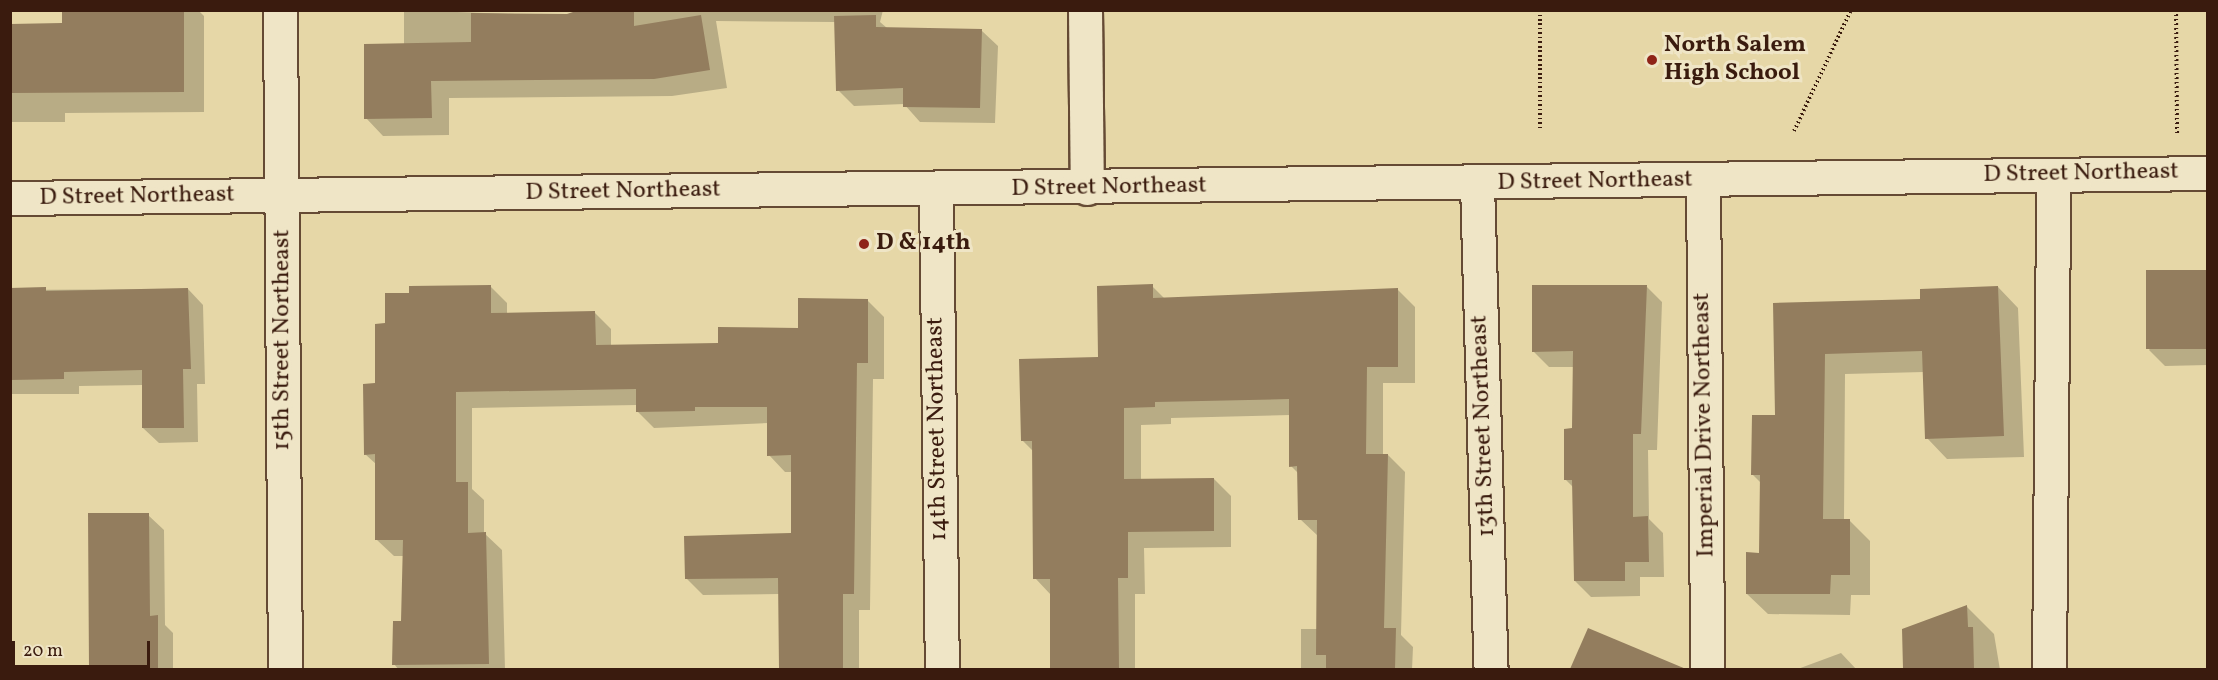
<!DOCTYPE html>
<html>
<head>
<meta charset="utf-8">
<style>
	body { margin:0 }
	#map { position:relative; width:2218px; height:680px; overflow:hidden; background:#e6d7a7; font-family:Vollkorn,serif }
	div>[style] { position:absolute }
	.shadow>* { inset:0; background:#0003 }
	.building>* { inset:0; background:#937d5e; transform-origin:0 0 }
	.path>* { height:4px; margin-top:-2px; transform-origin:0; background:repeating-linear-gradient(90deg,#3a1b0e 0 1.5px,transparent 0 4.5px) }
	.roads { filter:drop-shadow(2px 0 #654a34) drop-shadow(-2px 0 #654a34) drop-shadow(0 2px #654a34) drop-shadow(0 -2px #654a34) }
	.minor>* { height:33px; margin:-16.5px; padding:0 16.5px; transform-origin:16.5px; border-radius:16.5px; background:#efe5c6 }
	.dots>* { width:16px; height:16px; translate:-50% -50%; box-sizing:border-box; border:3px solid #efe5c6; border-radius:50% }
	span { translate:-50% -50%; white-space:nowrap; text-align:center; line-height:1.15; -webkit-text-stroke:6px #efe5c6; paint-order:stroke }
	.poi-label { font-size:24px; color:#3a1b0e; font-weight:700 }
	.left { translate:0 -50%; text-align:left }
	.street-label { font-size:24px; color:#3a1b0e }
	.frame { position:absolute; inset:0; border:12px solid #3a1b0e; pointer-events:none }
	.scale { position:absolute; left:12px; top:641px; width:138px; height:27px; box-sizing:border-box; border:3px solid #3a1b0e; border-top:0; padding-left:8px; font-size:18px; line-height:21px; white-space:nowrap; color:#3a1b0e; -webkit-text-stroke:4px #efe5c6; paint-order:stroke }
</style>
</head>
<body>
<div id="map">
	<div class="shadow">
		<i style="clip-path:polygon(63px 10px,198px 10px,204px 16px,204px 112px,65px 113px,65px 122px,10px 122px,10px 25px,64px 24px)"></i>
		<i style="clip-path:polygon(404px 10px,567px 16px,580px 10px,883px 10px,880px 22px,887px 28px,982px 31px,998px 46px,995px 123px,920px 122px,904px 104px,854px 106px,838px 90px,835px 22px,716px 21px,727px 88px,672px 96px,449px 98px,449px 135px,383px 136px,366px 118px,404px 45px)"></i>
		<i style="clip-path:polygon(2208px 271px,2208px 365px,2165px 366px,2149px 350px)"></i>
		<i style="clip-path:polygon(490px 286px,507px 303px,507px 314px,594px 312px,611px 329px,611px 346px,719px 345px,799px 330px,867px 300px,884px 317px,884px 379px,873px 379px,870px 610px,859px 610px,859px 670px,780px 670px,779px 594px,703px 595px,686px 578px,793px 534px,792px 472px,785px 472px,769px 455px,768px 423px,654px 428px,637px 411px,637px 405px,472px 408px,472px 489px,484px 500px,484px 533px,502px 550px,505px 670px,399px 670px,394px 664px,403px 622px,404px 556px,394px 556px,377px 540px,377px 465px,365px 454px,387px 325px,410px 294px)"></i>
		<i style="clip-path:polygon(1152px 286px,1165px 299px,1398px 290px,1415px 307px,1415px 383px,1383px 383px,1383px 455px,1388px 455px,1405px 472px,1401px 635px,1413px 647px,1412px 670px,1301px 670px,1301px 629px,1317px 629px,1318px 536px,1300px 519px,1299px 474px,1291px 466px,1290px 415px,1171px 418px,1171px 424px,1141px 425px,1141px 480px,1214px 479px,1231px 496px,1231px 547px,1144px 548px,1145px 594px,1135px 594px,1135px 670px,1051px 670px,1051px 595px,1035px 578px,1033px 451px,1022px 440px,1099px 358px)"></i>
		<i style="clip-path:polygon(1647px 287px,1662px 302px,1657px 450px,1648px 450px,1649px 519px,1663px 533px,1664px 577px,1640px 577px,1640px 596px,1591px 597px,1575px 581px,1574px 488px,1565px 479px,1574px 430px,1575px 367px,1549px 367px,1533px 351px)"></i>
		<i style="clip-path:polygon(1998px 287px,2018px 308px,2024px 457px,1947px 459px,1927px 438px,1924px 372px,1845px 374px,1844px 520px,1849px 520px,1870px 541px,1870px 595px,1851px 595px,1850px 615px,1768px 614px,1747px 594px,1760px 554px,1761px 483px,1753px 475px,1777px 417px,1775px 304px,1922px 301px)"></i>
		<i style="clip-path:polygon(188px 289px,203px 305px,205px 384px,197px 384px,198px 442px,159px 443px,143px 428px,143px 385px,79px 386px,79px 394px,10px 394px,10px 290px)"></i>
		<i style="clip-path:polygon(89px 515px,148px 515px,164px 530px,165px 625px,173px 633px,173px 670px,91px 670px)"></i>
		<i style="clip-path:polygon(1967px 607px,1994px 634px,2000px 670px,1905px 670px,1904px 630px)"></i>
		<i style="clip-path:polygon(1588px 630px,1655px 658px,1666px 670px,1571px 670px)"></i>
		<i style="clip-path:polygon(1841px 653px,1857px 670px,1795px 670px)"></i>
	</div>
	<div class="building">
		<i style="clip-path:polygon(62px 10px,184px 10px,184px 92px,10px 93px,10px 24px,62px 23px)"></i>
		<i style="clip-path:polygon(579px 10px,634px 10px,634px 26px,701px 15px,710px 70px,654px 79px,431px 81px,432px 118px,364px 119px,364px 44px,471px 42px,471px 13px,567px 14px)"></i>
		<i style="clip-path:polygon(876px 15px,876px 27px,982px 29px,980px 108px,903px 107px,903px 88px,836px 91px,834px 16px)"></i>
		<i style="left:2208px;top:270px;width:79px;height:62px;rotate:90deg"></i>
		<i style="clip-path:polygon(1153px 284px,1153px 298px,1398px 288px,1398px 367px,1367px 367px,1366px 454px,1388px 454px,1384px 628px,1396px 628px,1395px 669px,1326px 669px,1326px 655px,1316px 655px,1317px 520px,1298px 520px,1297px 466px,1289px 467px,1289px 399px,1155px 402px,1155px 407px,1124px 408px,1124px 479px,1214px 478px,1214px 531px,1128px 532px,1128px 578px,1118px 578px,1119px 669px,1050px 669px,1050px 579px,1033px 579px,1032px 441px,1021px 441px,1019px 359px,1098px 357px,1097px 286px)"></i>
		<i style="clip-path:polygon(491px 285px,491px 313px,595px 311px,596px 345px,718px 343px,718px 327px,798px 328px,798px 298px,868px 299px,868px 363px,857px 363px,854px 594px,843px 594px,843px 669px,779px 669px,778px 578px,685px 579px,684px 536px,791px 533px,791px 455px,767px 456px,767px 407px,695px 407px,695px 411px,636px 412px,636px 389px,456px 392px,456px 482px,468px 482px,468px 533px,486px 532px,489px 664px,392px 665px,393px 621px,401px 621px,403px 540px,375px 540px,375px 454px,364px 455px,363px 384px,375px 383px,375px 324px,385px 323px,385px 293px,409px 293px,409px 286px)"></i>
		<i style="clip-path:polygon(1532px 285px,1647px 285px,1641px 434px,1633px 434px,1633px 517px,1648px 516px,1649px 562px,1625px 562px,1625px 581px,1574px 581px,1572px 480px,1564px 480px,1564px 429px,1572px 428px,1573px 351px,1532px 352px)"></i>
		<i style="clip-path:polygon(1998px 286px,2004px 436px,1925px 439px,1922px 351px,1825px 354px,1823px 519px,1850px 519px,1850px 575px,1831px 575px,1830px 594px,1746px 594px,1746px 552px,1759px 553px,1760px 475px,1751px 475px,1752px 415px,1775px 415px,1773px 303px,1920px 299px,1920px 289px)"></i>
		<i style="clip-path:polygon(46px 287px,46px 291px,188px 288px,191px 369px,183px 369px,184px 428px,142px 428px,142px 370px,64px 372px,64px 379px,10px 380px,10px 288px)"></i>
		<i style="clip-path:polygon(88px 513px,149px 513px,150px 616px,158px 615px,158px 669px,89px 669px)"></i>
		<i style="clip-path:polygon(1967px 605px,1968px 627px,1973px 627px,1974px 669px,1903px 669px,1902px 629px)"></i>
		<i style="clip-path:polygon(1588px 628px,1686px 669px,1570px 669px)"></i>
	</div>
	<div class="path">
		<i style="left:1540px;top:10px;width:120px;rotate:90deg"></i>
		<i style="left:2176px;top:10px;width:123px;rotate:89.5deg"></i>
		<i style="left:1794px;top:131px;width:134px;rotate:-64.8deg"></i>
	</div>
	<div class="roads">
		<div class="minor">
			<i style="left:280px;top:10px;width:660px;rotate:89.57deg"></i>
			<i style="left:1085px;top:10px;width:178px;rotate:89.4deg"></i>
			<i style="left:1703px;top:180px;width:490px;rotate:89.5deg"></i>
			<i style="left:1477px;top:183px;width:487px;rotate:88.4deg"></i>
			<i style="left:936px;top:189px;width:481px;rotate:89.3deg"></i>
			<i style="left:10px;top:198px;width:2198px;rotate:-0.65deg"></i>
			<i style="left:2049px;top:670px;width:495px;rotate:-89.5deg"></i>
		</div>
	</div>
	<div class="dots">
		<i style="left:1652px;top:60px;background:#8f2418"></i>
		<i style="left:864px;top:244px;background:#8f2418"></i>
	</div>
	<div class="poi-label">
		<span class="left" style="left:1664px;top:60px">North Salem<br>High School</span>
		<span class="left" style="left:876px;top:244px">D &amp; 14th</span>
	</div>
	<div class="street-label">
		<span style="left:2081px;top:174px;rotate:-1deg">D Street Northeast</span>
		<span style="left:1595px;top:182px;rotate:-1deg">D Street Northeast</span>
		<span style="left:1109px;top:188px;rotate:-1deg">D Street Northeast</span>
		<span style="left:623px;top:192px;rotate:-1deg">D Street Northeast</span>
		<span style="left:137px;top:197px;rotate:-1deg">D Street Northeast</span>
		<span style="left:283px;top:340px;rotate:-90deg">15th Street Northeast</span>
		<span style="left:1705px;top:425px;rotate:-91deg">Imperial Drive Northeast</span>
		<span style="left:1484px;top:426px;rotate:-92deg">13th Street Northeast</span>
		<span style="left:938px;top:429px;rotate:-91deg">14th Street Northeast</span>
	</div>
	<div class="frame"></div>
	<div class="scale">20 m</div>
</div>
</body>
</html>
